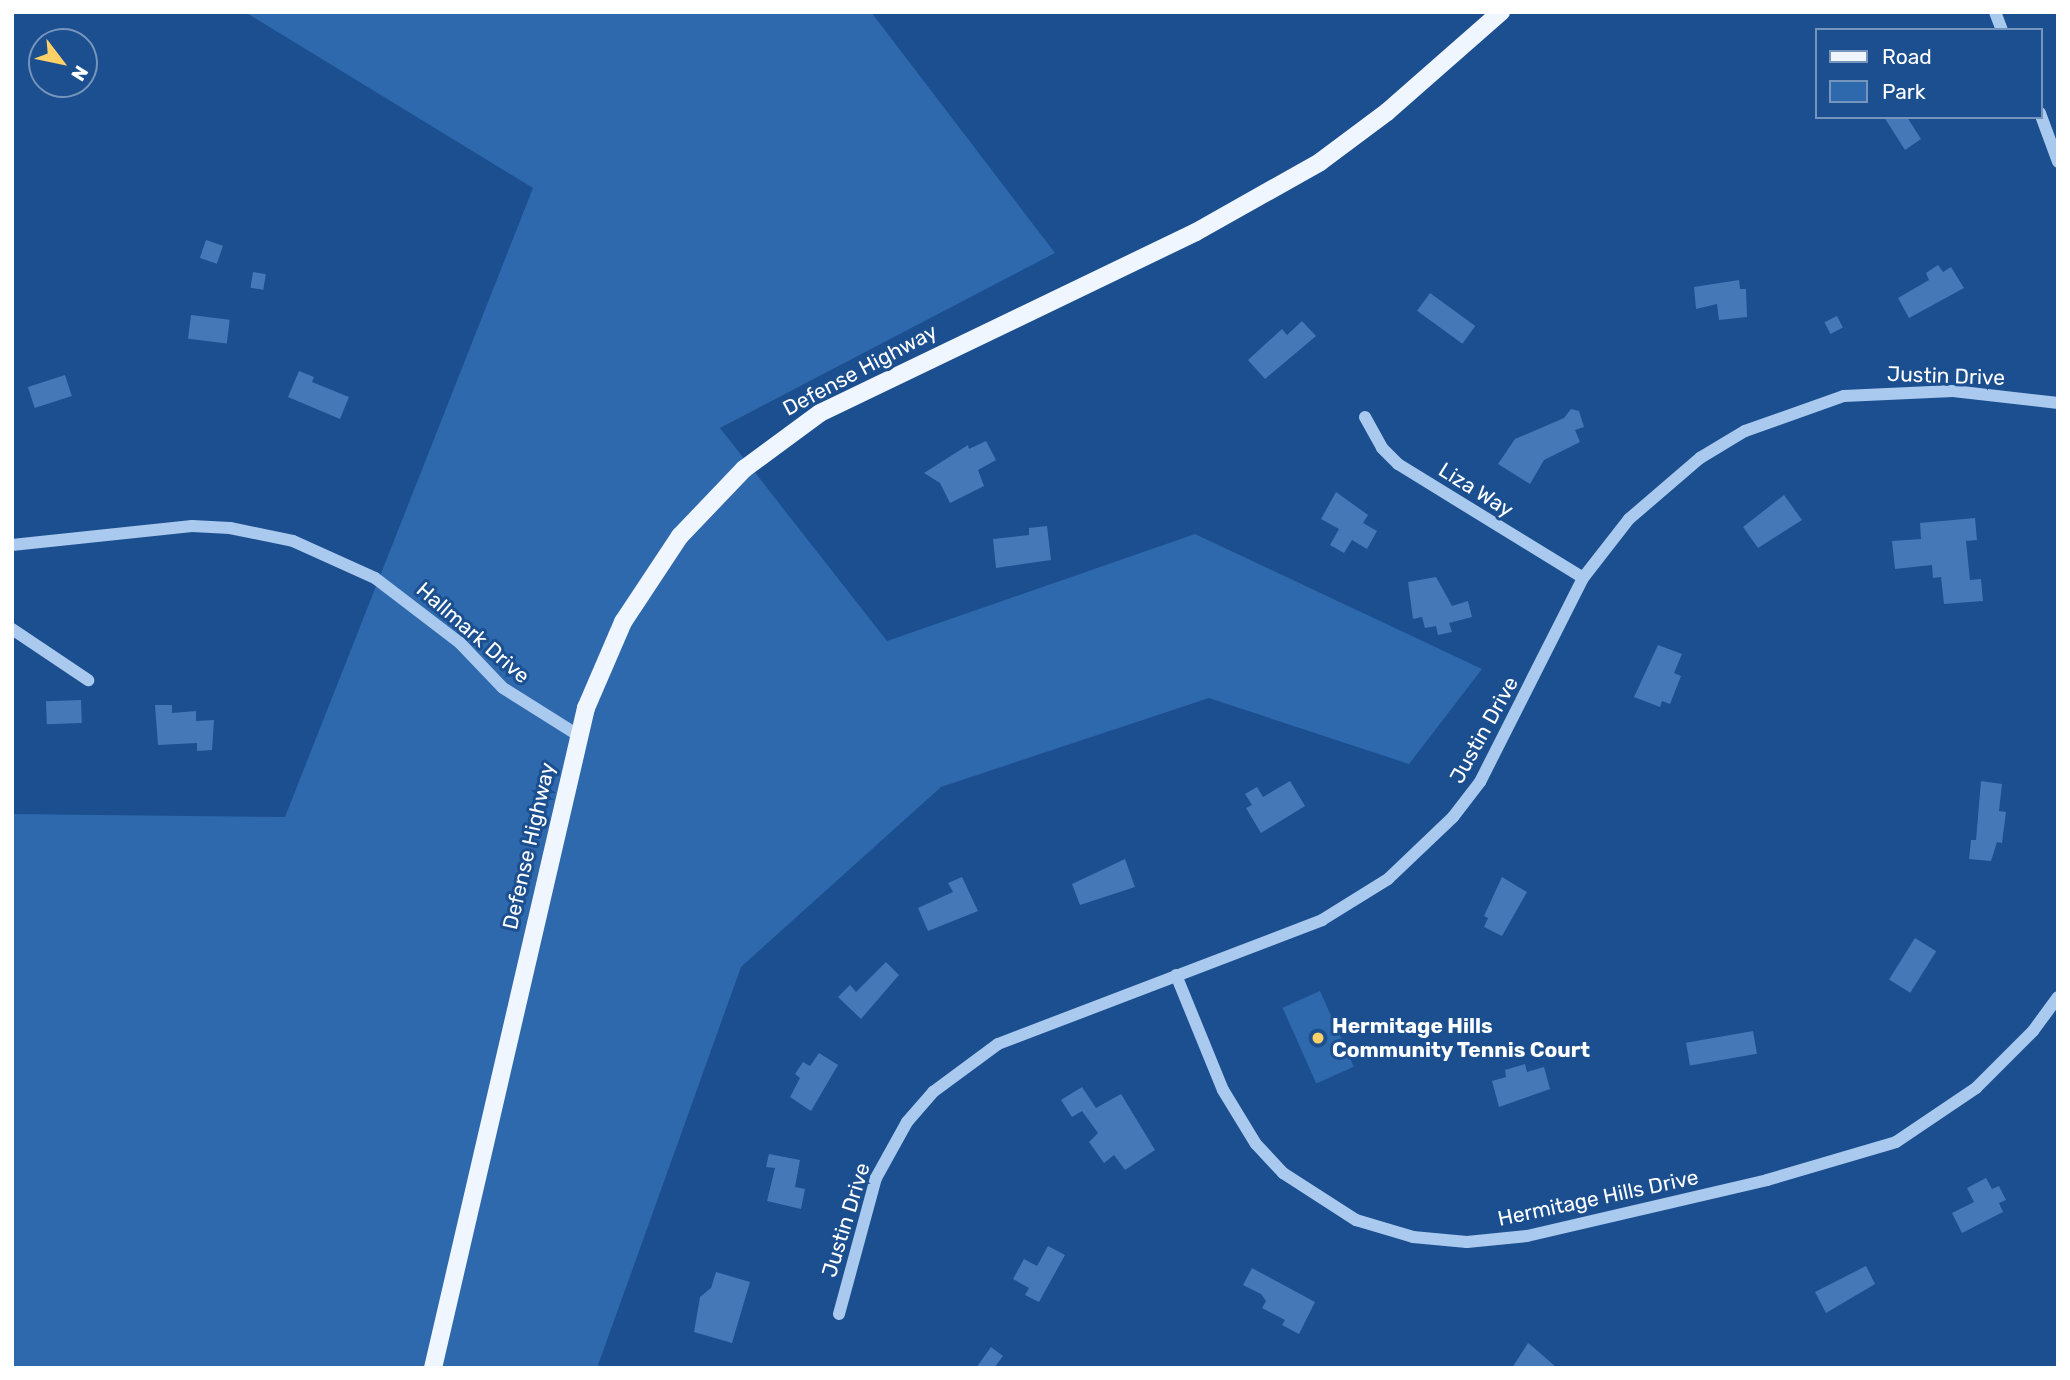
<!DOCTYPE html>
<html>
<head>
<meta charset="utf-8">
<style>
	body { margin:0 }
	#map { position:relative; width:2070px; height:1380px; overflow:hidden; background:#1b4f8f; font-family:Rubik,sans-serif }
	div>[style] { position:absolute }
	.green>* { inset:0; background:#2e69ad; transform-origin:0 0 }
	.building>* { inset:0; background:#4478b7; transform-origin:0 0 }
	.minor>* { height:12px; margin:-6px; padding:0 6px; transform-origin:6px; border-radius:6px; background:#a9c9ee }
	.major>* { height:18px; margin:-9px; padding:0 9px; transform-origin:9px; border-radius:9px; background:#f0f6ff }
	.dots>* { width:19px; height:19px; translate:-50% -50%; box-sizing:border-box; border:4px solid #1b4f8f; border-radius:50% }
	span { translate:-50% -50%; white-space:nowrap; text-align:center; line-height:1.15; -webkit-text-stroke:6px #1b4f8f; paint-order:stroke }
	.street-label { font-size:21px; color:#fff }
	.poi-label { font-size:21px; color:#fff; font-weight:700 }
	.left { translate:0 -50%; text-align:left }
	.frame { position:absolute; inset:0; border:14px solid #fff; pointer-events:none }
	.legend { position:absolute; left:1815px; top:28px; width:228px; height:91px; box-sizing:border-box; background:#1b4f8f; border:2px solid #7695bc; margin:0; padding:9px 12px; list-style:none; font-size:21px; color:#fff }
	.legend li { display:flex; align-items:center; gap:14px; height:35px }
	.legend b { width:35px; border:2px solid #7695bc }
	.north { position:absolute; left:28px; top:28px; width:70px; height:70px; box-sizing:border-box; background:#1b4f8f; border:2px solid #7695bc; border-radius:50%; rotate:122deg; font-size:19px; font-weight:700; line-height:28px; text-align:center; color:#fff }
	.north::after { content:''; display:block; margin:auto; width:24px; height:32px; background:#ffd166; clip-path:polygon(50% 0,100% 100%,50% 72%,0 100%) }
</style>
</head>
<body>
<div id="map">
	<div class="green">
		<i style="clip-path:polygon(245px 12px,871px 12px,1055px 253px,720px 428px,887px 641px,1195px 534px,1482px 669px,1409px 764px,1209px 698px,941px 787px,741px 967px,597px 1368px,12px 1368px,12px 814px,285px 817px,533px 188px)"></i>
		<i style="left:1320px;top:991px;width:83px;height:41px;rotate:66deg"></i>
	</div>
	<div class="building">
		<i style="clip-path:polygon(1884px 117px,1907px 117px,1921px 139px,1905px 150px)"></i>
		<i style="left:206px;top:240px;width:18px;height:19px;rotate:19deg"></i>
		<i style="clip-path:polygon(1938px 265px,1943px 272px,1951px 267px,1964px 288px,1909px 318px,1898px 298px,1929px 280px,1926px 273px)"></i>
		<i style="left:253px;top:272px;width:13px;height:16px;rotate:9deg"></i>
		<i style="clip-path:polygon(1739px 280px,1740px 289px,1746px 289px,1747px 317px,1719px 320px,1717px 304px,1696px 309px,1694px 287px)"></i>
		<i style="left:1430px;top:293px;width:56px;height:22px;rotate:36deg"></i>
		<i style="left:191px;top:315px;width:39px;height:24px;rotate:7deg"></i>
		<i style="left:1837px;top:316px;width:13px;height:14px;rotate:63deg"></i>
		<i style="clip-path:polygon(1302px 321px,1316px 336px,1265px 379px,1248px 360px,1282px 329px,1287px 335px)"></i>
		<i style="clip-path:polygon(299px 371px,314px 377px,312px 382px,349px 397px,340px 419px,288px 397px)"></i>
		<i style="left:65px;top:375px;width:22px;height:39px;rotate:72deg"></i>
		<i style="clip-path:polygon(1571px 409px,1579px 411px,1584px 427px,1575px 430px,1580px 442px,1544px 460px,1530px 484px,1498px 464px,1515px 439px,1564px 418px)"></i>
		<i style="clip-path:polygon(986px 441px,996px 460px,978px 470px,984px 486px,950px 503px,940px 483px,924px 473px,968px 445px,969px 449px)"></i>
		<i style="clip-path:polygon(1336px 492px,1368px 515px,1363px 523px,1377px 531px,1367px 549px,1352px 540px,1344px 553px,1330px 545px,1339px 529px,1321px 519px)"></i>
		<i style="clip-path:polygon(1784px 495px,1802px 520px,1758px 548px,1743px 527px)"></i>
		<i style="clip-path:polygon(1975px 518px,1977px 540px,1966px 541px,1970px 580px,1981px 579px,1983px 601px,1944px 604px,1941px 577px,1933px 578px,1932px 565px,1895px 569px,1892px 541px,1921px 539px,1920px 523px)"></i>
		<i style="clip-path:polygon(1047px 526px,1051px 560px,996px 568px,993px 539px,1029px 535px,1029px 528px)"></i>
		<i style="clip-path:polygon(1436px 577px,1452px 606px,1468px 601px,1472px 617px,1449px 623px,1452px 632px,1438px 635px,1436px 626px,1425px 628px,1422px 617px,1413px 619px,1408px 582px)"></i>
		<i style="clip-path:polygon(1658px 645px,1682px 654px,1674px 673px,1681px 676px,1670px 704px,1662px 701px,1660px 707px,1634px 697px)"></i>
		<i style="left:81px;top:700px;width:23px;height:35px;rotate:88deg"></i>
		<i style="clip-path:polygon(155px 705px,172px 705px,172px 713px,196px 711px,196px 721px,214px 720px,212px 750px,197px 751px,197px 743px,158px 745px)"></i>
		<i style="clip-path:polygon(1290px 781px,1305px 806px,1261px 833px,1246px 808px,1252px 805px,1245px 794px,1257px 787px,1263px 797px)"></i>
		<i style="clip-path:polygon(1981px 781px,2002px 784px,1999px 811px,2006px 812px,2002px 843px,1997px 842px,1991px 861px,1969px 859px,1971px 840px,1976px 840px)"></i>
		<i style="clip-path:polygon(1125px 859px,1135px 887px,1080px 905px,1072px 884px)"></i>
		<i style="clip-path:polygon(962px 877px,978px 911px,928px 931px,918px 908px,953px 892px,948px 883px)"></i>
		<i style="clip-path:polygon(1502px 877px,1527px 892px,1502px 936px,1484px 927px,1488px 918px,1484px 916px)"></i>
		<i style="left:1915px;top:938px;width:25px;height:49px;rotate:32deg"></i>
		<i style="clip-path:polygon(886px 962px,899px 975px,861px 1019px,838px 997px,850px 985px,856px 992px)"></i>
		<i style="left:1753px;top:1031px;width:23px;height:68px;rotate:80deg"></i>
		<i style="clip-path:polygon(819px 1053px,838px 1065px,811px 1111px,790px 1097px,800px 1078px,795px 1074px,803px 1062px,810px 1066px)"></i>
		<i style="clip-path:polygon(1525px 1064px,1527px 1072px,1544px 1067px,1550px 1089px,1499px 1107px,1492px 1081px,1506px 1077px,1505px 1070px)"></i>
		<i style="clip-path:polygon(1082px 1087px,1096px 1108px,1121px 1094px,1155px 1150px,1125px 1170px,1114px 1155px,1104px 1163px,1089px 1142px,1098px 1133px,1082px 1111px,1072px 1117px,1061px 1100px)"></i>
		<i style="clip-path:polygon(769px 1154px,800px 1160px,795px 1187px,805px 1189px,801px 1209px,767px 1201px,775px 1168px,766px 1167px)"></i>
		<i style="clip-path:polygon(1986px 1178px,1992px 1189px,1999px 1186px,2006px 1200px,1999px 1203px,2003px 1212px,1962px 1233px,1952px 1213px,1974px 1202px,1967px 1188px)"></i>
		<i style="clip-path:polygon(1048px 1246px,1065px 1255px,1039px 1302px,1025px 1295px,1029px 1288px,1013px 1279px,1024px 1259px,1037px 1266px)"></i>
		<i style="clip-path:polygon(1866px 1266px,1875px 1284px,1826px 1313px,1815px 1292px)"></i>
		<i style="clip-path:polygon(1252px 1268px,1315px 1302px,1299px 1334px,1282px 1325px,1285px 1320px,1262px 1308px,1266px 1301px,1261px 1294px,1243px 1285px)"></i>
		<i style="clip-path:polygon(716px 1272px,750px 1282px,732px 1343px,694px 1332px,700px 1297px,711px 1288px)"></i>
		<i style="clip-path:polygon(1528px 1343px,1532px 1346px,1557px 1368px,1512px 1368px)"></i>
		<i style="clip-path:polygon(991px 1347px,1003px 1356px,994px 1368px,976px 1368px)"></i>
	</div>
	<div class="minor">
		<i style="left:1995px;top:12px;width:19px;rotate:69deg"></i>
		<i style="left:2040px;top:113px;width:52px;rotate:69.8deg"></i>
		<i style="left:1365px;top:417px;width:35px;rotate:61deg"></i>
		<i style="left:1382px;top:448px;width:23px;rotate:45deg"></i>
		<i style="left:1398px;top:464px;width:217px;rotate:31.6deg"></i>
		<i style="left:12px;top:545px;width:181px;rotate:-6deg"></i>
		<i style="left:192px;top:526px;width:38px;rotate:3deg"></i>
		<i style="left:230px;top:528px;width:64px;rotate:11.7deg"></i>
		<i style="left:293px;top:541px;width:90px;rotate:24.3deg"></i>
		<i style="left:375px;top:578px;width:107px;rotate:37.4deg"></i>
		<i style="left:460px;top:643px;width:62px;rotate:46.3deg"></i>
		<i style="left:503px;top:688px;width:89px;rotate:32.1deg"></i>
		<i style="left:12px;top:629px;width:92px;rotate:33.9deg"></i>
		<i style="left:1176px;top:975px;width:124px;rotate:67.8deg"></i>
		<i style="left:1223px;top:1090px;width:63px;rotate:58.6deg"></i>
		<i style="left:1256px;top:1144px;width:40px;rotate:47deg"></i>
		<i style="left:1283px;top:1173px;width:87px;rotate:32.8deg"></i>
		<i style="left:1356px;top:1220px;width:59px;rotate:16.6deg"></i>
		<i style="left:1413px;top:1237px;width:54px;rotate:5.3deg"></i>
		<i style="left:1467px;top:1242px;width:60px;rotate:-5.7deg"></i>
		<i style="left:1527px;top:1236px;width:246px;rotate:-13.1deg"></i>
		<i style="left:1767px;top:1180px;width:134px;rotate:-16.4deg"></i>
		<i style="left:1896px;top:1142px;width:97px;rotate:-34deg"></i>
		<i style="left:1976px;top:1088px;width:81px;rotate:-45deg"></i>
		<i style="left:2033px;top:1031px;width:42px;rotate:-53.7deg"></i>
		<i style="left:839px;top:1314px;width:141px;rotate:-74.8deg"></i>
		<i style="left:876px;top:1178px;width:64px;rotate:-61deg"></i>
		<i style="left:907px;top:1122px;width:40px;rotate:-49deg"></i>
		<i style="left:933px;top:1092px;width:81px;rotate:-36.4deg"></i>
		<i style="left:998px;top:1044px;width:347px;rotate:-20.9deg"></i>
		<i style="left:1322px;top:920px;width:78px;rotate:-31.8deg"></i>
		<i style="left:1388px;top:879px;width:90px;rotate:-43.6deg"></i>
		<i style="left:1453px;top:817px;width:44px;rotate:-52.4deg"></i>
		<i style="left:1480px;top:782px;width:229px;rotate:-63.2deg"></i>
		<i style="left:1583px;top:578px;width:75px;rotate:-52.1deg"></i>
		<i style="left:1629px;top:519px;width:94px;rotate:-40.7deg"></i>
		<i style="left:1700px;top:458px;width:52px;rotate:-31deg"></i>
		<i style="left:1745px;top:431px;width:105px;rotate:-19.5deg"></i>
		<i style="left:1844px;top:396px;width:109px;rotate:-2.6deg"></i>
		<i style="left:1953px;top:391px;width:106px;rotate:6.5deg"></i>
	</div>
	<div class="major">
		<i style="left:433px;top:1368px;width:678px;rotate:-76.95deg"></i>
		<i style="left:586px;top:708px;width:94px;rotate:-66.7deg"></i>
		<i style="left:623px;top:622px;width:103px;rotate:-56.5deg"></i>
		<i style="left:680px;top:536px;width:93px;rotate:-46.3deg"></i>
		<i style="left:744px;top:469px;width:94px;rotate:-36.4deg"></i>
		<i style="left:820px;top:413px;width:417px;rotate:-25.7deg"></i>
		<i style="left:1196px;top:232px;width:142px;rotate:-29.4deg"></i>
		<i style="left:1320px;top:162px;width:84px;rotate:-36.7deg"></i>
		<i style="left:1387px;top:112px;width:152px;rotate:-41.3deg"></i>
	</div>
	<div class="dots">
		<i style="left:1318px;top:1038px;background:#ffd166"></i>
	</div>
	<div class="street-label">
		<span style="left:860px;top:370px;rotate:-28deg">Defense Highway</span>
		<span style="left:1946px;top:376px;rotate:2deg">Justin Drive</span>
		<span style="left:1476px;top:490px;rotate:32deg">Liza Way</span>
		<span style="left:473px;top:633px;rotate:41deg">Hallmark Drive</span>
		<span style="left:1484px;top:730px;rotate:-61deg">Justin Drive</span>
		<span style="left:529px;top:846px;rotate:-77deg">Defense Highway</span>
		<span style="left:1598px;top:1198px;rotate:-12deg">Hermitage Hills Drive</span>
		<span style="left:846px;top:1220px;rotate:-73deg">Justin Drive</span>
	</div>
	<div class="poi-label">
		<span class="left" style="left:1332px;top:1038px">Hermitage Hills<br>Community Tennis Court</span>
	</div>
	<div class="frame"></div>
	<ul class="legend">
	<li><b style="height:9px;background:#f0f6ff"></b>Road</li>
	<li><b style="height:19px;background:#2e69ad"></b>Park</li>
	</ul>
	<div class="north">N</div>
</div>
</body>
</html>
